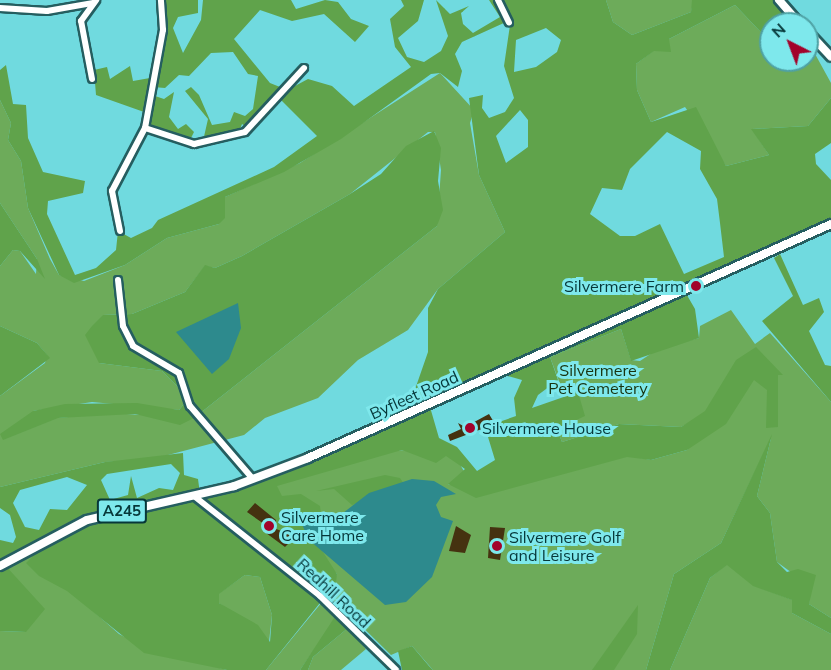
<!DOCTYPE html>
<html>
<head>
<meta charset="utf-8">
<style>
	body { margin:0 }
	#map { position:relative; width:831px; height:670px; overflow:hidden; background:#70dadf; font-family:Mulish,sans-serif }
	div>[style] { position:absolute }
	.green>* { inset:0; background:#6dab5a }
	.forest>* { inset:0; background:#60a34b }
	.water>* { inset:0; background:#2d8a8d }
	.building>* { inset:0; background:#453210 }
	.roads { filter:drop-shadow(2px 0 #255e60) drop-shadow(-2px 0 #255e60) drop-shadow(0 2px #255e60) drop-shadow(0 -2px #255e60) }
	.minor>* { height:6px; margin:-3px; padding:0 3px; transform-origin:3px; border-radius:3px; background:#fff }
	.major>* { height:8px; margin:-4px; padding:0 4px; transform-origin:4px; border-radius:4px; background:#fff }
	.dots>* { width:16px; height:16px; translate:-50% -50%; box-sizing:border-box; border:3px solid #7ee8ec; border-radius:50% }
	span { translate:-50% -50%; white-space:nowrap; text-align:center; line-height:1.15; -webkit-text-stroke:6px #7ee8ec; paint-order:stroke }
	.shield-label span { padding:2px 4px; background:#7ee8ec; border:2px solid; border-radius:4px; -webkit-text-stroke-width:0 }
	.shield-label { font-size:15px; color:#063739; font-weight:700 }
	.poi-label { font-size:16px; color:#063739 }
	.right { translate:-100% -50%; text-align:right }
	.left { translate:0 -50%; text-align:left }
	.park-label { font-size:16px; color:#183310 }
	.street-label { font-size:16px; color:#063739 }
	.north { position:absolute; left:759px; top:12px; width:60px; height:60px; box-sizing:border-box; background:#7ee8ec; border:2px solid #4ea1a4; border-radius:50%; rotate:318deg; font-size:16px; font-weight:700; line-height:24px; text-align:center; color:#063739 }
	.north::after { content:''; display:block; margin:auto; width:21px; height:27px; background:#a2032b; clip-path:polygon(50% 0,100% 100%,50% 72%,0 100%) }
</style>
</head>
<body>
<div id="map">
	<div class="green">
		<i style="clip-path:polygon(606px 0,692px 0,693px 3px,691px 12px,632px 35px,613px 22px)"></i>
		<i style="clip-path:polygon(735px 5px,771px 43px,771px 60px,807px 60px,809px 43px,831px 83px,831px 98px,808px 126px,752px 129px,769px 155px,726px 166px,685px 107px,651px 122px,637px 90px,636px 64px,669px 39px)"></i>
		<i style="clip-path:polygon(evenodd,440px 73px,474px 110px,470px 123px,479px 175px,505px 232px,438px 289px,408px 330px,358px 360px,318px 398px,265px 418px,244px 435px,149px 460px,105px 462px,0 487px,0 396px,45px 363px,47px 355px,37px 343px,0 326px,0 266px,13px 250px,20px 251px,36px 274px,37px 259px,0 203px,0 100px,11px 123px,8px 140px,21px 161px,28px 208px,50px 259px,59px 275px,84px 281px,125px 265px,167px 238px,219px 224px,225px 197px,300px 163px,440px 73px,428px 132px,435px 132px,441px 170px,437px 226px,194px 418px,110px 413px,58px 418px,33px 411px,92px 402px,179px 410px,184px 404px,180px 389px,162px 371px,99px 363px,103px 315px,132px 314px,185px 292px,205px 266px,215px 268px,242px 256px,350px 194px,428px 132px)"></i>
		<i style="clip-path:polygon(731px 310px,755px 344px,770px 333px,831px 402px,831px 618px,809px 604px,810px 586px,777px 562px,770px 513px,757px 496px,771px 438px,721px 543px,674px 574px,646px 670px,433px 670px,412px 646px,391px 655px,343px 608px,300px 670px,266px 670px,327px 596px,337px 574px,296px 528px,271px 486px,384px 451px,432px 449px,455px 456px,465px 473px,448px 485px,631px 456px,651px 460px,687px 450px,756px 347px,707px 413px,681px 427px,619px 424px,562px 442px,553px 419px,569px 408px,550px 357px,621px 329px,631px 360px,640px 361px,658px 349px,699px 338px,700px 326px)"></i>
		<i style="clip-path:polygon(25px 551px,119px 634px,144px 647px,227px 670px,0 670px,0 631px,26px 632px,4px 563px)"></i>
		<i style="clip-path:polygon(727px 564px,753px 585px,793px 600px,792px 613px,831px 634px,831px 670px,670px 670px,710px 578px)"></i>
		<i style="clip-path:polygon(245px 575px,260px 577px,272px 615px,269px 642px,219px 603px,218px 594px)"></i>
		<i style="clip-path:polygon(348px 628px,366px 649px,341px 670px,308px 670px,313px 657px)"></i>
	</div>
	<div class="forest">
		<i style="clip-path:polygon(163px 0,198px 0,198px 13px,178px 17px,173px 28px,183px 53px,201px 20px,203px 0,291px 0,296px 9px,325px 0,338px 2px,351px 19px,369px 26px,355px 42px,324px 14px,292px 21px,260px 10px,234px 39px,270px 83px,285px 89px,248px 128px,242px 124px,239px 132px,203px 141px,208px 119px,185px 91px,191px 87px,199px 95px,212px 125px,230px 122px,234px 112px,245px 116px,253px 109px,258px 76px,248px 74px,233px 52px,211px 53px,189px 76px,179px 75px,165px 88px,153px 87px)"></i>
		<i style="clip-path:polygon(evenodd,401px 0,424px 0,418px 21px,398px 38px,407px 57px,424px 62px,441px 51px,448px 36px,436px 0,450px 14px,469px 6px,461px 13px,463px 24px,473px 33px,500px 17px,489px 0,606px 0,613px 22px,632px 35px,691px 12px,692px 0,777px 0,799px 24px,771px 24px,771px 43px,735px 5px,669px 39px,671px 52px,654px 51px,636px 64px,637px 90px,651px 122px,696px 107px,726px 166px,769px 155px,751px 129px,808px 126px,831px 98px,831px 143px,815px 154px,816px 164px,831px 180px,831px 219px,684px 290px,695px 309px,699px 338px,631px 361px,621px 329px,550px 357px,558px 380px,538px 395px,532px 408px,578px 392px,585px 416px,557px 429px,562px 442px,619px 424px,681px 427px,705px 411px,736px 360px,756px 347px,783px 375px,778px 375px,778px 427px,766px 428px,767px 390px,754px 380px,726px 424px,687px 450px,651px 460px,627px 457px,476px 498px,448px 484px,465px 469px,446px 456px,436px 463px,402px 450px,277px 486px,282px 496px,301px 494px,320px 506px,321px 514px,300px 518px,309px 528px,302px 533px,309px 530px,337px 574px,336px 583px,266px 670px,227px 670px,144px 653px,67px 591px,39px 576px,26px 563px,32px 557px,25px 551px,4px 564px,45px 609px,26px 632px,0 631px,0 540px,13px 543px,16px 537px,10px 515px,0 508px,0 487px,105px 462px,183px 453px,184px 475px,198px 479px,200px 494px,234px 486px,422px 406px,412px 398px,428px 352px,428px 308px,438px 289px,505px 232px,479px 175px,469px 98px,483px 95px,482px 108px,489px 118px,505px 112px,514px 98px,504px 66px,510px 25px,506px 22px,462px 42px,455px 54px,462px 71px,458px 87px,440px 73px,431px 74px,341px 139px,284px 172px,225px 197px,225px 218px,219px 224px,167px 238px,125px 265px,74px 283px,59px 275px,28px 208px,21px 161px,8px 140px,11px 123px,0 100px,0 70px,6px 65px,13px 104px,26px 105px,28px 138px,43px 172px,85px 181px,83px 193px,48px 201px,47px 214px,75px 275px,96px 268px,116px 250px,118px 231px,131px 238px,152px 228px,158px 220px,274px 167px,317px 136px,281px 100px,293px 87px,308px 79px,332px 86px,354px 106px,411px 67px,395px 47px,390px 19px,404px 6px,401px 0,546px 28px,561px 40px,557px 52px,536px 67px,514px 72px,516px 40px,546px 28px,401px 0,520px 110px,528px 120px,528px 147px,506px 163px,496px 136px,520px 110px,401px 0,667px 132px,701px 151px,700px 169px,717px 199px,720px 223px,724px 257px,684px 274px,660px 224px,635px 236px,620px 236px,590px 214px,602px 188px,622px 190px,630px 169px,667px 132px,401px 0,497px 373px,522px 380px,514px 398px,516px 416px,502px 421px,488px 437px,495px 460px,477px 471px,457px 447px,439px 438px,430px 407px,497px 373px,401px 0,171px 464px,180px 473px,173px 490px,159px 488px,137px 498px,131px 476px,128px 495px,110px 500px,101px 480px,107px 474px,171px 464px,401px 0,67px 477px,87px 485px,67px 510px,50px 509px,39px 530px,25px 527px,13px 503px,20px 490px,67px 477px,401px 0,245px 575px,260px 577px,272px 615px,270px 642px,258px 625px,219px 603px,219px 594px,245px 575px)"></i>
		<i style="clip-path:polygon(130px 66px,133px 81px,150px 78px,144px 112px,96px 95px,94px 70px,107px 67px,110px 79px)"></i>
		<i style="clip-path:polygon(174px 92px,169px 117px,178px 129px,186px 124px,194px 132px,190px 140px,150px 125px,155px 96px,164px 99px)"></i>
		<i style="clip-path:polygon(434px 131px,441px 148px,438px 181px,443px 210px,437px 226px,194px 418px,180px 425px,135px 414px,58px 418px,3px 440px,0 434px,33px 411px,65px 404px,137px 403px,179px 410px,184px 404px,180px 389px,162px 371px,99px 363px,85px 335px,92px 326px,103px 315px,132px 314px,185px 292px,205px 265px,215px 268px,242px 256px,350px 194px,381px 174px,406px 146px)"></i>
		<i style="clip-path:polygon(0 203px,37px 259px,45px 279px,20px 251px,13px 250px,0 266px)"></i>
		<i style="clip-path:polygon(780px 254px,803px 305px,819px 298px,824px 312px,809px 331px,825px 365px,831px 366px,831px 402px,762px 321px,793px 296px,774px 258px)"></i>
		<i style="clip-path:polygon(0 326px,37px 343px,50px 358px,0 396px)"></i>
		<i style="clip-path:polygon(772px 434px,757px 496px,770px 513px,777px 562px,787px 572px,798px 569px,816px 575px,809px 604px,831px 618px,831px 634px,792px 613px,792px 600px,753px 586px,727px 565px,710px 578px,670px 670px,646px 670px,674px 574px,721px 543px)"></i>
		<i style="clip-path:polygon(385px 475px,400px 478px,406px 487px,352px 505px,334px 489px,316px 491px)"></i>
		<i style="clip-path:polygon(638px 605px,637px 634px,614px 670px,592px 670px)"></i>
		<i style="clip-path:polygon(336px 615px,348px 628px,313px 657px,308px 670px,300px 670px)"></i>
		<i style="clip-path:polygon(412px 646px,429px 666px,433px 670px,402px 670px,398px 651px)"></i>
	</div>
	<div class="water">
		<i style="clip-path:polygon(238px 303px,241px 328px,229px 359px,212px 374px,176px 332px)"></i>
		<i style="clip-path:polygon(412px 479px,434px 481px,456px 494px,441px 497px,436px 505px,441px 517px,453px 521px,432px 577px,406px 602px,385px 605px,309px 540px,300px 520px,343px 513px,369px 493px)"></i>
	</div>
	<div class="building">
		<i style="clip-path:polygon(489px 414px,495px 424px,450px 441px,448px 435px,461px 429px,458px 423px,465px 427px)"></i>
		<i style="clip-path:polygon(255px 503px,276px 520px,274px 528px,293px 536px,289px 543px,285px 547px,266px 533px,264px 524px,247px 512px)"></i>
		<i style="clip-path:polygon(456px 526px,471px 535px,465px 553px,449px 551px)"></i>
		<i style="clip-path:polygon(490px 527px,505px 528px,500px 560px,488px 558px)"></i>
	</div>
	<div class="roads">
		<div class="minor">
			<i style="left:498px;top:0;width:25px;rotate:64deg"></i>
			<i style="left:0;top:8px;width:47px;rotate:3.7deg"></i>
			<i style="left:47px;top:11px;width:47px;rotate:-9.9deg"></i>
			<i style="left:92px;top:79px;width:59px;rotate:-100.7deg"></i>
			<i style="left:81px;top:21px;width:26px;rotate:-54deg"></i>
			<i style="left:145px;top:128px;width:52px;rotate:18.1deg"></i>
			<i style="left:194px;top:144px;width:52px;rotate:-13.2deg"></i>
			<i style="left:245px;top:132px;width:87px;rotate:-47.3deg"></i>
			<i style="left:120px;top:231px;width:41px;rotate:-101.3deg"></i>
			<i style="left:112px;top:191px;width:71px;rotate:-62.4deg"></i>
			<i style="left:145px;top:128px;width:100px;rotate:-79.6deg"></i>
			<i style="left:163px;top:30px;width:30px;rotate:-94deg"></i>
			<i style="left:118px;top:280px;width:46px;rotate:83.8deg"></i>
			<i style="left:123px;top:326px;width:22px;rotate:63deg"></i>
			<i style="left:133px;top:346px;width:53px;rotate:30.4deg"></i>
			<i style="left:179px;top:373px;width:35px;rotate:72deg"></i>
			<i style="left:190px;top:406px;width:96px;rotate:49.2deg"></i>
			<i style="left:194px;top:496px;width:161px;rotate:38.4deg"></i>
			<i style="left:320px;top:596px;width:106px;rotate:44.2deg"></i>
		</div>
		<div class="major">
			<i style="left:779px;top:0;width:32px;rotate:49deg"></i>
			<i style="left:807px;top:31px;width:35px;rotate:47deg"></i>
			<i style="left:0;top:566px;width:98px;rotate:-27.9deg"></i>
			<i style="left:87px;top:520px;width:151px;rotate:-13deg"></i>
			<i style="left:234px;top:486px;width:79px;rotate:-20.7deg"></i>
			<i style="left:308px;top:458px;width:573px;rotate:-24.1deg"></i>
		</div>
	</div>
	<div class="dots">
		<i style="left:696px;top:286px;background:#a2032b"></i>
		<i style="left:470px;top:428px;background:#a2032b"></i>
		<i style="left:269px;top:526px;background:#a2032b"></i>
		<i style="left:497px;top:546px;background:#a2032b"></i>
	</div>
	<div class="shield-label">
		<span style="left:122px;top:511px">A245</span>
	</div>
	<div class="poi-label">
		<span class="right" style="left:684px;top:286px">Silvermere Farm</span>
		<span class="left" style="left:482px;top:428px">Silvermere House</span>
		<span class="left" style="left:281px;top:526px">Silvermere<br>Care Home</span>
		<span class="left" style="left:509px;top:546px">Silvermere Golf<br>and Leisure</span>
	</div>
	<div class="park-label">
		<span style="left:598px;top:379px">Silvermere<br>Pet Cemetery</span>
	</div>
	<div class="street-label">
		<span style="left:414px;top:395px;rotate:-24deg">Byfleet Road</span>
		<span style="left:334px;top:593px;rotate:43deg">Redhill Road</span>
	</div>
	<div class="north">N</div>
</div>
</body>
</html>
